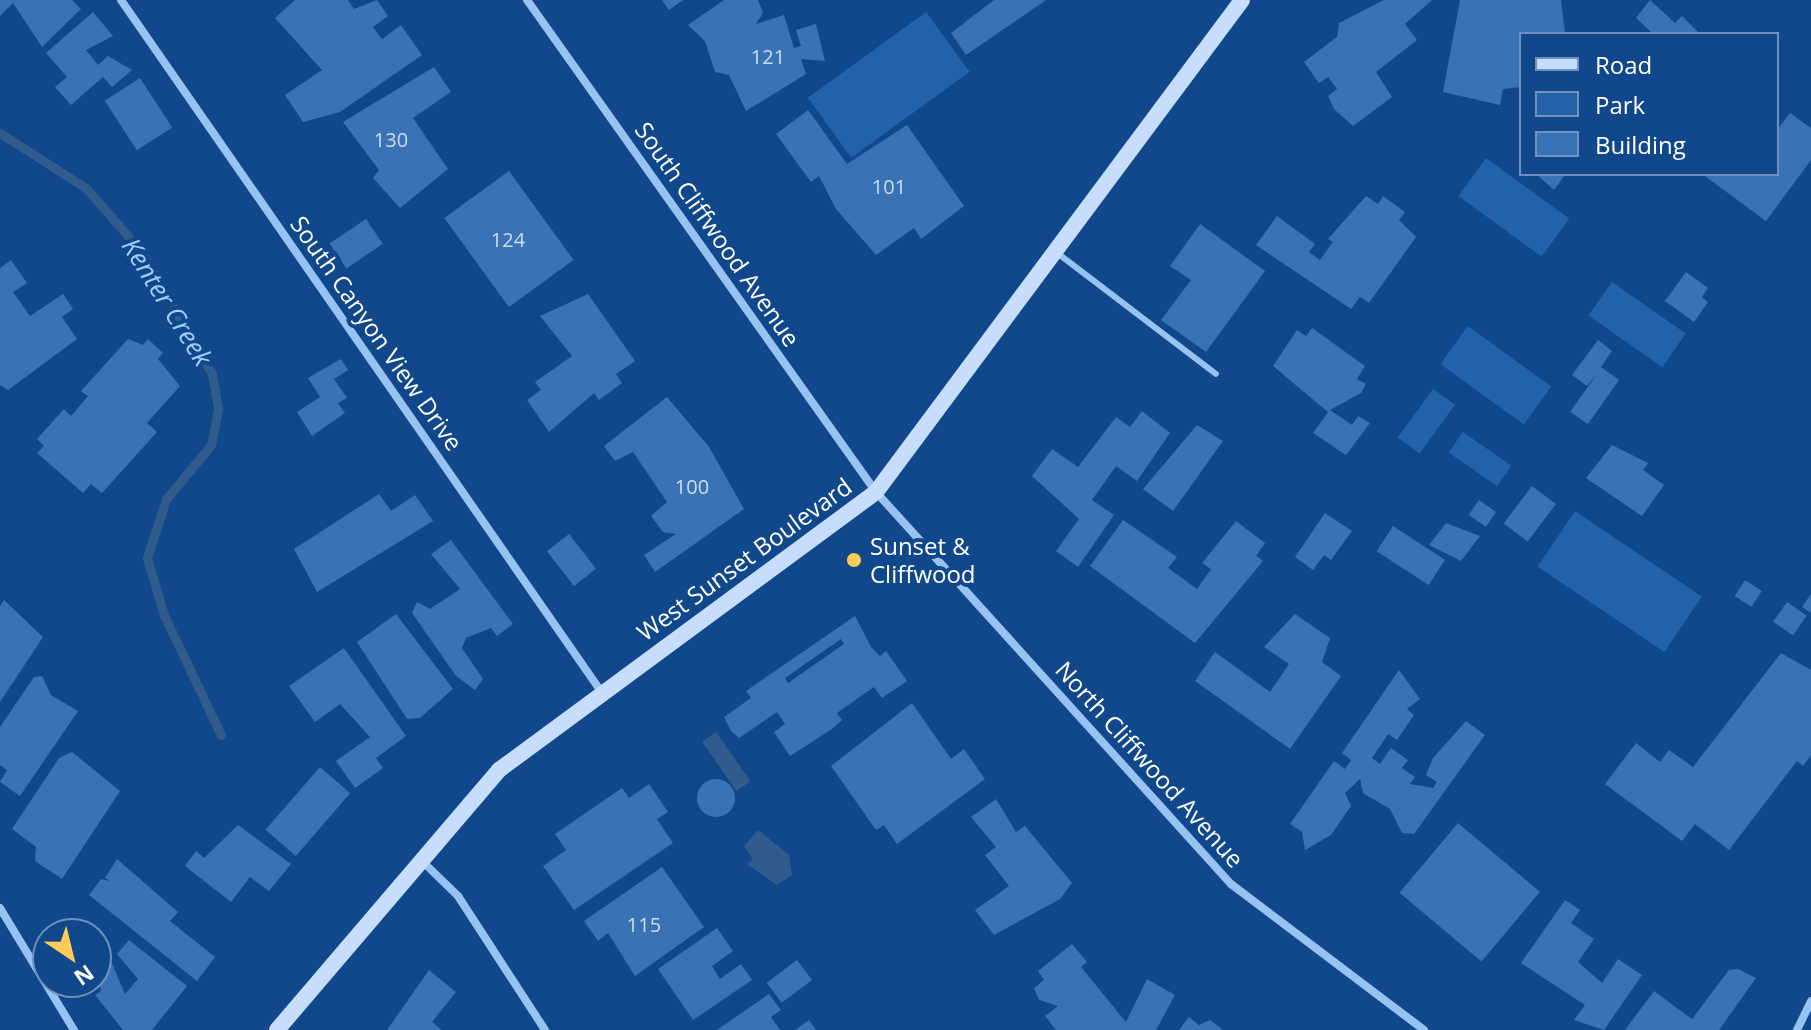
<!DOCTYPE html>
<html>
<head>
<meta charset="utf-8">
<style>
	body { margin:0 }
	#map { position:relative; width:1811px; height:1030px; overflow:hidden; background:#10488b; font-family:"Open Sans",sans-serif }
	div>[style] { position:absolute }
	.green>* { inset:0; background:#2262ab; transform-origin:0 0 }
	.water>* { inset:0; background:#325b8d; transform-origin:0 0 }
	.stream>* { height:9px; margin:-4.5px; padding:0 4.5px; transform-origin:4.5px; border-radius:4.5px; background:#325b8d }
	.building>* { inset:0; background:#3972b5; transform-origin:0 0 }
	.round { border-radius:50% }
	.service>* { height:6px; margin:-3px; padding:0 3px; transform-origin:3px; border-radius:3px; background:#97c2f2 }
	.minor>* { height:8px; margin:-4px; padding:0 4px; transform-origin:4px; border-radius:4px; background:#97c2f2 }
	.secondary>* { height:16px; margin:-8px; padding:0 8px; transform-origin:8px; border-radius:8px; background:#c6defc }
	.dots>* { width:22px; height:22px; translate:-50% -50%; box-sizing:border-box; border:4px solid #10488b; border-radius:50% }
	span { translate:-50% -50%; white-space:nowrap; text-align:center; line-height:1.15; -webkit-text-stroke:8px #10488b; paint-order:stroke }
	.number-label { font-size:20px; color:#cedcec }
	.number-label span { -webkit-text-stroke-width:0 }
	.street-label { font-size:24px; color:#fff }
	.poi-label { font-size:24px; color:#fff }
	.left { translate:0 -50%; text-align:left }
	.water-label { font-size:26px; color:#a3ccf9; font-style:italic }
	.legend { position:absolute; left:1519px; top:32px; width:260px; height:144px; box-sizing:border-box; background:#10488b; border:2px solid #7091b9; margin:0; padding:10px 14px; list-style:none; font-size:24px; color:#fff }
	.legend li { display:flex; align-items:center; gap:16px; height:40px }
	.legend b { width:40px; border:2px solid #7091b9 }
	.north { position:absolute; left:32px; top:918px; width:80px; height:80px; box-sizing:border-box; background:#10488b; border:2px solid #7091b9; border-radius:50%; rotate:145deg; font-size:22px; font-weight:700; line-height:32px; text-align:center; color:#fff }
	.north::after { content:''; display:block; margin:auto; width:28px; height:36px; background:#ffcc58; clip-path:polygon(50% 0,100% 100%,50% 72%,0 100%) }
</style>
</head>
<body>
<div id="map">
	<div class="green">
		<i style="left:926px;top:12px;width:74px;height:146px;rotate:54deg"></i>
		<i style="left:1486px;top:158px;width:103px;height:47px;rotate:36deg"></i>
		<i style="left:1612px;top:282px;width:90px;height:41px;rotate:35deg"></i>
		<i style="left:1468px;top:326px;width:103px;height:47px;rotate:36deg"></i>
		<i style="left:1433px;top:389px;width:27px;height:60px;rotate:36deg"></i>
		<i style="left:1463px;top:432px;width:59px;height:25px;rotate:35deg"></i>
		<i style="left:1575px;top:511px;width:153px;height:67px;rotate:34deg"></i>
	</div>
	<div class="water">
		<i style="left:716px;top:732px;width:60px;height:17px;rotate:55deg"></i>
		<i style="clip-path:polygon(758px 830px,789px 855px,792px 875px,777px 885px,747px 864px,753px 860px,744px 846px)"></i>
	</div>
	<div class="stream">
		<i style="left:0;top:133px;width:102px;rotate:32.6deg"></i>
		<i style="left:86px;top:188px;width:85px;rotate:48.8deg"></i>
		<i style="left:142px;top:252px;width:141px;rotate:60.2deg"></i>
		<i style="left:212px;top:374px;width:36px;rotate:80deg"></i>
		<i style="left:218px;top:409px;width:37px;rotate:101deg"></i>
		<i style="left:211px;top:445px;width:70px;rotate:129.8deg"></i>
		<i style="left:166px;top:499px;width:62px;rotate:107.9deg"></i>
		<i style="left:147px;top:558px;width:59px;rotate:73.4deg"></i>
		<i style="left:164px;top:615px;width:133px;rotate:64.6deg"></i>
	</div>
	<div class="building">
		<i style="clip-path:polygon(0 0,72px 0,81px 9px,42px 47px,13px 3px,0 16px)"></i>
		<i style="clip-path:polygon(295px 0,348px 0,354px 9px,377px 0,388px 16px,373px 27px,382px 39px,401px 25px,422px 55px,340px 112px,303px 122px,285px 95px,322px 70px,275px 18px)"></i>
		<i style="clip-path:polygon(662px 0,683px 0,669px 10px)"></i>
		<i style="clip-path:polygon(724px 0,758px 0,763px 13px,756px 24px,784px 15px,794px 48px,801px 46px,796px 30px,816px 24px,825px 61px,801px 59px,806px 74px,746px 111px,729px 75px,715px 72px,705px 41px,688px 25px)"></i>
		<i style="clip-path:polygon(994px 0,1046px 0,966px 55px,951px 33px)"></i>
		<i style="clip-path:polygon(1384px 0,1432px 0,1405px 24px,1417px 40px,1376px 72px,1392px 97px,1353px 126px,1334px 109px,1328px 96px,1337px 89px,1328px 77px,1319px 83px,1304px 62px,1337px 37px,1339px 23px)"></i>
		<i style="clip-path:polygon(1460px 0,1561px 0,1565px 33px,1521px 34px,1521px 87px,1503px 89px,1500px 105px,1443px 92px)"></i>
		<i style="clip-path:polygon(1650px 0,1675px 23px,1682px 16px,1700px 34px,1653px 34px,1636px 18px)"></i>
		<i style="clip-path:polygon(93px 12px,113px 36px,86px 50px,98px 65px,108px 56px,132px 70px,112px 87px,103px 77px,71px 105px,55px 87px,67px 77px,46px 53px)"></i>
		<i style="clip-path:polygon(434px 67px,451px 92px,413px 118px,448px 169px,400px 208px,373px 178px,379px 170px,343px 122px)"></i>
		<i style="left:140px;top:78px;width:59px;height:42px;rotate:57deg"></i>
		<i style="clip-path:polygon(808px 110px,847px 164px,907px 125px,964px 206px,921px 239px,914px 228px,876px 255px,836px 209px,819px 176px,811px 182px,776px 134px)"></i>
		<i style="clip-path:polygon(1790px 113px,1811px 128px,1811px 160px,1766px 221px,1702px 174px,1777px 174px,1777px 130px)"></i>
		<i style="left:509px;top:171px;width:110px;height:80px;rotate:54deg"></i>
		<i style="clip-path:polygon(1536px 174px,1561px 174px,1564px 176px,1554px 190px)"></i>
		<i style="clip-path:polygon(1366px 196px,1378px 204px,1383px 196px,1405px 212px,1399px 220px,1416px 237px,1369px 303px,1360px 297px,1351px 309px,1256px 245px,1277px 216px,1315px 244px,1309px 252px,1320px 260px,1333px 242px,1328px 239px)"></i>
		<i style="left:366px;top:219px;width:30px;height:44px;rotate:56deg"></i>
		<i style="clip-path:polygon(1200px 224px,1265px 271px,1206px 352px,1161px 320px,1191px 280px,1170px 266px)"></i>
		<i style="clip-path:polygon(11px 260px,27px 283px,13px 292px,30px 316px,63px 294px,73px 309px,62px 317px,77px 339px,8px 390px,0 385px,0 268px)"></i>
		<i style="clip-path:polygon(1686px 272px,1708px 288px,1702px 297px,1708px 302px,1694px 322px,1665px 301px)"></i>
		<i style="clip-path:polygon(588px 294px,635px 361px,616px 374px,622px 383px,599px 400px,594px 393px,549px 432px,527px 400px,541px 390px,535px 382px,572px 356px,540px 316px)"></i>
		<i style="clip-path:polygon(1312px 328px,1365px 366px,1357px 379px,1366px 384px,1361px 393px,1330px 410px,1352px 425px,1358px 416px,1370px 423px,1346px 455px,1313px 433px,1328px 412px,1273px 366px,1297px 330px,1306px 336px)"></i>
		<i style="clip-path:polygon(128px 339px,143px 345px,148px 339px,163px 353px,158px 359px,180px 386px,147px 423px,157px 432px,102px 493px,91px 484px,83px 493px,37px 453px,44px 446px,37px 439px,64px 409px,71px 416px,88px 396px,81px 391px)"></i>
		<i style="clip-path:polygon(1598px 340px,1612px 351px,1601px 367px,1619px 380px,1588px 424px,1570px 412px,1597px 374px,1587px 386px,1572px 375px)"></i>
		<i style="clip-path:polygon(341px 359px,348px 370px,334px 379px,347px 398px,338px 403px,345px 413px,312px 436px,297px 412px,320px 397px,308px 378px)"></i>
		<i style="clip-path:polygon(667px 397px,709px 447px,744px 509px,655px 572px,644px 555px,676px 534px,663px 532px,651px 516px,667px 502px,633px 452px,615px 461px,604px 446px)"></i>
		<i style="clip-path:polygon(1142px 411px,1170px 433px,1137px 481px,1116px 466px,1092px 500px,1114px 515px,1078px 567px,1056px 551px,1079px 519px,1032px 476px,1052px 449px,1078px 467px,1116px 417px,1130px 427px)"></i>
		<i style="clip-path:polygon(1197px 425px,1223px 441px,1173px 511px,1143px 489px)"></i>
		<i style="clip-path:polygon(1612px 445px,1648px 463px,1643px 470px,1664px 485px,1642px 516px,1586px 478px)"></i>
		<i style="left:1532px;top:486px;width:30px;height:47px;rotate:37deg"></i>
		<i style="clip-path:polygon(379px 494px,391px 511px,415px 495px,433px 521px,317px 592px,294px 549px)"></i>
		<i style="left:1479px;top:500px;width:21px;height:18px;rotate:35deg"></i>
		<i style="clip-path:polygon(1325px 513px,1352px 531px,1331px 560px,1324px 555px,1313px 570px,1295px 557px)"></i>
		<i style="clip-path:polygon(1123px 520px,1177px 557px,1168px 568px,1197px 589px,1211px 569px,1202px 563px,1236px 521px,1265px 543px,1256px 556px,1263px 561px,1195px 643px,1090px 566px)"></i>
		<i style="clip-path:polygon(1446px 523px,1480px 536px,1461px 561px,1429px 545px)"></i>
		<i style="left:1393px;top:526px;width:62px;height:30px;rotate:33deg"></i>
		<i style="left:569px;top:534px;width:44px;height:28px;rotate:52deg"></i>
		<i style="clip-path:polygon(451px 540px,513px 624px,497px 636px,491px 628px,466px 638px,462px 648px,483px 679px,475px 690px,456px 676px,412px 613px,417px 602px,430px 609px,460px 589px,431px 554px)"></i>
		<i style="left:1745px;top:580px;width:20px;height:19px;rotate:33deg"></i>
		<i style="clip-path:polygon(1811px 594px,1811px 613px,1802px 607px)"></i>
		<i style="clip-path:polygon(4px 600px,43px 637px,0 702px,0 606px)"></i>
		<i style="left:1787px;top:602px;width:24px;height:24px;rotate:35deg"></i>
		<i style="clip-path:polygon(396px 614px,453px 689px,420px 718px,407px 719px,357px 642px)"></i>
		<i style="clip-path:polygon(1295px 614px,1330px 638px,1322px 662px,1341px 676px,1290px 749px,1195px 681px,1215px 652px,1270px 692px,1289px 664px,1264px 647px)"></i>
		<i style="clip-path:polygon(evenodd,855px 616px,871px 647px,880px 656px,886px 651px,907px 681px,882px 698px,874px 687px,837px 713px,842px 720px,832px 729px,790px 756px,774px 732px,785px 724px,777px 712px,739px 738px,731px 731px,724px 717px,751px 698px,746px 691px,855px 616px,841px 639px,844px 644px,788px 683px,785px 678px,841px 639px)"></i>
		<i style="clip-path:polygon(344px 648px,406px 736px,376px 758px,383px 768px,355px 788px,336px 761px,370px 737px,340px 704px,315px 722px,289px 686px)"></i>
		<i style="clip-path:polygon(1781px 653px,1811px 670px,1811px 755px,1803px 766px,1797px 761px,1729px 850px,1695px 824px,1682px 841px,1605px 784px,1636px 743px,1660px 762px,1669px 750px,1693px 767px)"></i>
		<i style="clip-path:polygon(1399px 670px,1420px 699px,1407px 709px,1414px 715px,1397px 740px,1388px 734px,1372px 758px,1380px 764px,1391px 748px,1408px 760px,1402px 768px,1415px 777px,1410px 784px,1433px 788px,1437px 782px,1426px 775px,1433px 758px,1466px 721px,1485px 735px,1414px 834px,1402px 833px,1390px 809px,1363px 793px,1360px 779px,1345px 793px,1351px 806px,1331px 835px,1305px 850px,1302px 832px,1290px 824px,1334px 761px,1345px 769px,1351px 760px,1342px 753px)"></i>
		<i style="clip-path:polygon(42px 676px,51px 695px,78px 711px,20px 796px,0 782px,7px 770px,0 765px,0 727px,34px 677px)"></i>
		<i style="clip-path:polygon(912px 703px,951px 759px,964px 749px,985px 779px,897px 844px,884px 825px,876px 830px,831px 766px)"></i>
		<i style="clip-path:polygon(72px 752px,120px 791px,62px 879px,35px 861px,36px 847px,12px 829px,59px 758px)"></i>
		<i style="left:320px;top:767px;width:40px;height:83px;rotate:41deg"></i>
		<i class="round" style="left:697px;top:779px;width:38px;height:38px"></i>
		<i style="clip-path:polygon(649px 784px,668px 812px,657px 819px,673px 843px,574px 910px,543px 866px,566px 850px,555px 834px,622px 788px,629px 798px)"></i>
		<i style="clip-path:polygon(996px 799px,1016px 832px,1025px 826px,1072px 883px,1060px 899px,994px 935px,975px 910px,1009px 886px,985px 855px,996px 847px,971px 817px)"></i>
		<i style="left:1458px;top:823px;width:107px;height:91px;rotate:40deg"></i>
		<i style="clip-path:polygon(238px 825px,291px 864px,269px 891px,250px 877px,231px 902px,185px 866px,196px 851px,204px 858px)"></i>
		<i style="clip-path:polygon(117px 859px,178px 912px,170px 921px,215px 957px,197px 981px,89px 895px,101px 879px,110px 881px,105px 878px)"></i>
		<i style="clip-path:polygon(662px 867px,704px 927px,635px 976px,608px 933px,598px 941px,584px 921px)"></i>
		<i style="clip-path:polygon(1565px 900px,1580px 910px,1571px 923px,1594px 939px,1578px 962px,1602px 983px,1618px 959px,1642px 975px,1604px 1030px,1574px 1020px,1585px 1005px,1521px 963px)"></i>
		<i style="clip-path:polygon(717px 928px,733px 951px,712px 966px,720px 979px,741px 964px,752px 980px,693px 1020px,658px 969px)"></i>
		<i style="clip-path:polygon(129px 940px,187px 986px,152px 1030px,123px 1030px,95px 995px,101px 991px,96px 961px,108px 954px,125px 994px,138px 979px,117px 954px)"></i>
		<i style="clip-path:polygon(1072px 944px,1087px 962px,1081px 967px,1126px 1022px,1147px 979px,1175px 995px,1156px 1030px,1056px 1030px,1045px 1016px,1058px 1006px,1039px 1000px,1034px 988px,1044px 980px,1038px 971px)"></i>
		<i style="left:797px;top:960px;width:25px;height:38px;rotate:53deg"></i>
		<i style="clip-path:polygon(1738px 969px,1756px 978px,1719px 1030px,1625px 1030px,1654px 991px,1692px 1019px,1729px 970px)"></i>
		<i style="clip-path:polygon(429px 970px,456px 992px,432px 1022px,442px 1030px,387px 1030px)"></i>
		<i style="clip-path:polygon(769px 994px,781px 1010px,771px 1017px,780px 1030px,717px 1030px)"></i>
		<i style="clip-path:polygon(1189px 1017px,1199px 1025px,1210px 1020px,1223px 1030px,1179px 1030px)"></i>
		<i style="clip-path:polygon(809px 1020px,816px 1030px,795px 1030px)"></i>
	</div>
	<div class="service">
		<i style="left:1056px;top:252px;width:201px;rotate:37.3deg"></i>
	</div>
	<div class="minor">
		<i style="left:121px;top:0;width:840px;rotate:55.23deg"></i>
		<i style="left:527px;top:0;width:603px;rotate:54.65deg"></i>
		<i style="left:876px;top:492px;width:529px;rotate:47.84deg"></i>
		<i style="left:1231px;top:884px;width:242px;rotate:37.1deg"></i>
		<i style="left:421px;top:860px;width:52px;rotate:44.2deg"></i>
		<i style="left:458px;top:896px;width:160px;rotate:57deg"></i>
		<i style="left:0;top:908px;width:143px;rotate:58.8deg"></i>
		<i style="left:1797px;top:1030px;width:32px;rotate:-64deg"></i>
	</div>
	<div class="secondary">
		<i style="left:277px;top:1030px;width:342px;rotate:-49.5deg"></i>
		<i style="left:499px;top:770px;width:468px;rotate:-36.4deg"></i>
		<i style="left:876px;top:492px;width:613px;rotate:-53.35deg"></i>
	</div>
	<div class="dots">
		<i style="left:854px;top:560px;background:#ffcc58"></i>
	</div>
	<div class="number-label">
		<span style="left:768px;top:56px">121</span>
		<span style="left:391px;top:139px">130</span>
		<span style="left:889px;top:186px">101</span>
		<span style="left:508px;top:239px">124</span>
		<span style="left:692px;top:486px">100</span>
		<span style="left:644px;top:924px">115</span>
	</div>
	<div class="street-label">
		<span style="left:718px;top:234px;rotate:55deg">South Cliffwood Avenue</span>
		<span style="left:377px;top:333px;rotate:55deg">South Canyon View Drive</span>
		<span style="left:744px;top:559px;rotate:-36deg">West Sunset Boulevard</span>
		<span style="left:1150px;top:764px;rotate:48deg">North Cliffwood Avenue</span>
	</div>
	<div class="poi-label">
		<span class="left" style="left:870px;top:560px">Sunset &amp;<br>Cliffwood</span>
	</div>
	<div class="water-label">
		<span style="left:167px;top:302px;rotate:58deg">Kenter Creek</span>
	</div>
	<ul class="legend">
	<li><b style="height:10px;background:#c6defc"></b>Road</li>
	<li><b style="height:22px;background:#2262ab"></b>Park</li>
	<li><b style="height:22px;background:#3972b5"></b>Building</li>
	</ul>
	<div class="north">N</div>
</div>
</body>
</html>
